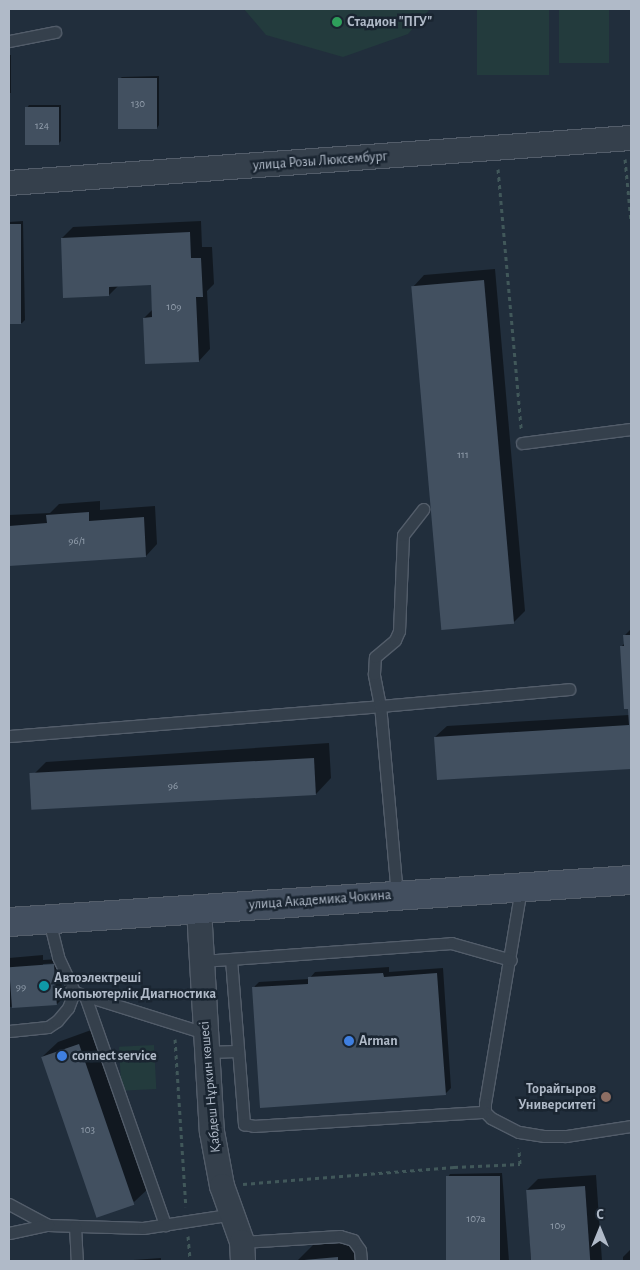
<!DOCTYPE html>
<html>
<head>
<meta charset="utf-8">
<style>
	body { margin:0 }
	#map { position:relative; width:640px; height:1270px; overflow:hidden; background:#212e3c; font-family:"Alegreya Sans",sans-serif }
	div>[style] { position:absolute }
	.green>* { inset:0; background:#233b3d; transform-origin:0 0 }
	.shadow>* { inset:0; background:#0007; transform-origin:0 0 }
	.building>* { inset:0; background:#425060; transform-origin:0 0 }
	.path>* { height:3px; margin-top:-1.5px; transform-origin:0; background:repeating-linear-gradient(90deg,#41585a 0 4px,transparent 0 8px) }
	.roads { filter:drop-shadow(1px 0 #535d6a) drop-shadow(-1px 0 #535d6a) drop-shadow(0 1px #535d6a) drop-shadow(0 -1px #535d6a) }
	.service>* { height:11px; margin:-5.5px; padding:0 5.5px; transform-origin:5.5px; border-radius:5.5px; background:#35404c }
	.minor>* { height:24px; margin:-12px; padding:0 12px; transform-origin:12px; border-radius:12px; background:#35404c }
	.secondary>* { height:28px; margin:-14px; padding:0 14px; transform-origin:14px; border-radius:14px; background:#434f5f }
	.dots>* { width:14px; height:14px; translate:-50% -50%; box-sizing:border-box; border:2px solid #1a2531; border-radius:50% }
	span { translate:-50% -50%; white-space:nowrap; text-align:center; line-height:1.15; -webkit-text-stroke:5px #1a2531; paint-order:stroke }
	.number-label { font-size:11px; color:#94a0ae }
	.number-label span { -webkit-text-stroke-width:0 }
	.poi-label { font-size:14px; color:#b0bac8; font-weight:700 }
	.left { translate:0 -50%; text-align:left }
	.right { translate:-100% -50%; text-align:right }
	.street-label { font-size:14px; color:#b0bac8 }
	.frame { position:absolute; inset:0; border:10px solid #b0bac8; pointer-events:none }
	.north { position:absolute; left:575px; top:1205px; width:50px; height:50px; -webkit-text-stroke:4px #1a2531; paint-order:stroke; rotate:0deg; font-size:14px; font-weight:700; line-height:20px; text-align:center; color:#b0bac8 }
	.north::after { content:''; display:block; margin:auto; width:18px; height:22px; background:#b0bac8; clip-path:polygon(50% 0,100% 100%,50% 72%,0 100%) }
</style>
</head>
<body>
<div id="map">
	<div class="green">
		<i style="clip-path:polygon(244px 9px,430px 9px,408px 34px,343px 57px,266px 35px)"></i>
		<i style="left:477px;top:9px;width:72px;height:66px"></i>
		<i style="left:559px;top:9px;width:50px;height:54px"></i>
		<i style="left:154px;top:1045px;width:44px;height:35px;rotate:87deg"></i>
	</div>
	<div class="shadow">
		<i style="left:9px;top:55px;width:2px;height:38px"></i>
		<i style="clip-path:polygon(159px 76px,159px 125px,157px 128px,119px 79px,122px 77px)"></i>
		<i style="clip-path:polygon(29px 105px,61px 105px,61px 141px,59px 143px,27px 108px)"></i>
		<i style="clip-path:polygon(23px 221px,25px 320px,22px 323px,9px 323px,9px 222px)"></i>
		<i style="clip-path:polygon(201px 221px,202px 247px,212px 247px,214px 284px,207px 291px,210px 349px,199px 361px,144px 318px,153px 309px,152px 283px,119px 285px,109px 295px,62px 238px,73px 227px)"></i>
		<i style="clip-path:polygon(495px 269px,525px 611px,513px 623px,413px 287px,424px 275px)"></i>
		<i style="clip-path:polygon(100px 501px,100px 510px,155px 506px,157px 544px,146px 556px,9px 565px,9px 515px,50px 513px,59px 504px)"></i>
		<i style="clip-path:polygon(631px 629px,631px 767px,438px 779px,435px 737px,447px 726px,629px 715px,621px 647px,625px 643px,624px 636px)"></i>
		<i style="clip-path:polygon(329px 743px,331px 778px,316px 794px,31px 777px,46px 762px)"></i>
		<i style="clip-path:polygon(43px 955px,43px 960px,59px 959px,60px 963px,43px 964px,43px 966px,60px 965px,63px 998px,57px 1004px,9px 1007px,9px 958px)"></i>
		<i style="clip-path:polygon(389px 967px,389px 972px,443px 968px,451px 1088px,445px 1094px,253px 988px,259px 982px,309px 979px,315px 972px)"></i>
		<i style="clip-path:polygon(94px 1029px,150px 1187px,134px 1202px,42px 1057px,58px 1042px)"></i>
		<i style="clip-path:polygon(502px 1173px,509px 1261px,454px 1261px,448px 1177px,450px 1174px)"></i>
		<i style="clip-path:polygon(596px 1175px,602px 1261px,531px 1261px,527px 1190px,538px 1179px)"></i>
		<i style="clip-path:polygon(356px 1239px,357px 1261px,297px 1261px,316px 1242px)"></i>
		<i style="clip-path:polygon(631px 1249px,631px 1261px,623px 1261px,623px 1257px)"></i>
		<i style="clip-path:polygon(161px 1258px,161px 1261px,118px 1261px,119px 1261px)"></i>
	</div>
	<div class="building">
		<i style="left:157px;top:78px;width:51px;height:39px;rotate:90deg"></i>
		<i style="left:25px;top:107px;width:34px;height:38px"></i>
		<i style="left:9px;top:224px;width:12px;height:100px"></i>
		<i style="clip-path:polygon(190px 232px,191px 258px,201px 258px,203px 297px,196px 297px,199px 362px,145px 364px,143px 318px,152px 317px,151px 285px,109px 287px,109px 296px,63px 298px,61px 238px)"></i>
		<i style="left:484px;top:280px;width:345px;height:73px;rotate:85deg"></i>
		<i style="clip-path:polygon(89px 512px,89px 521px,144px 517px,146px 557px,9px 566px,9px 526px,47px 523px,46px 515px)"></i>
		<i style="clip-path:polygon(623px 635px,631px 635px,631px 769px,437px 780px,434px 737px,629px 725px,628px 709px,624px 709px,620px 646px,624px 646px)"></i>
		<i style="left:314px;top:758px;width:37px;height:285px;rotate:87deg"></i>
		<i style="left:54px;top:964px;width:41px;height:45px;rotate:86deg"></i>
		<i style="clip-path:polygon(383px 973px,384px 977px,437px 973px,446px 1095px,260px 1108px,252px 987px,308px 984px,308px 977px)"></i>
		<i style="left:79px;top:1044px;width:170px;height:40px;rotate:71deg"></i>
		<i style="left:446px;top:1176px;width:54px;height:85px"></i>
		<i style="left:585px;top:1186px;width:75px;height:59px;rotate:86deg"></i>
		<i style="clip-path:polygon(338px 1257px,338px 1261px,304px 1261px,304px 1260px)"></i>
	</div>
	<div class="path">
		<i style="left:625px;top:159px;width:62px;rotate:84.5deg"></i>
		<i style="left:498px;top:169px;width:261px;rotate:84.9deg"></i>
		<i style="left:175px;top:1039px;width:168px;rotate:86.3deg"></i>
		<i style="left:243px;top:1184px;width:212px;rotate:-4.6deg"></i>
		<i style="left:454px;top:1167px;width:66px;rotate:-2.6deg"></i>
		<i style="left:520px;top:1164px;width:16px;rotate:-94deg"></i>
		<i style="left:188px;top:1236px;width:25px;rotate:85deg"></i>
	</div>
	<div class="roads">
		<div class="service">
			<i style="left:9px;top:41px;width:47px;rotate:-11.1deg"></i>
			<i style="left:522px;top:443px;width:110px;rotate:-7.3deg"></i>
			<i style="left:9px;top:736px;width:372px;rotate:-4.6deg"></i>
			<i style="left:380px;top:706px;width:33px;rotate:-101deg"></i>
			<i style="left:374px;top:674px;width:17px;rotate:-87deg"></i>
			<i style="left:375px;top:657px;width:26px;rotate:-40deg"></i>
			<i style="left:395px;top:640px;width:10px;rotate:-66deg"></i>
			<i style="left:399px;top:631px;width:96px;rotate:-87.6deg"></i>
			<i style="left:403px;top:535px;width:33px;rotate:-52deg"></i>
			<i style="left:521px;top:888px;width:219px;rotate:99.5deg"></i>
			<i style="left:485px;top:1104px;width:8px;rotate:90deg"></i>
			<i style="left:485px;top:1112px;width:8px;rotate:45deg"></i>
			<i style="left:491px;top:1118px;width:31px;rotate:27deg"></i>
			<i style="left:519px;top:1132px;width:26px;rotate:9deg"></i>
			<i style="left:545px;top:1136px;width:21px"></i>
			<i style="left:566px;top:1136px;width:66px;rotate:-8.7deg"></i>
			<i style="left:397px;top:895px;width:190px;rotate:-95.1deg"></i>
			<i style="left:380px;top:706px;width:190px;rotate:-5.1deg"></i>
			<i style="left:49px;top:920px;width:38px;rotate:76deg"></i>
			<i style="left:58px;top:957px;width:38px;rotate:65deg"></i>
			<i style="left:74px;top:992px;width:137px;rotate:17.4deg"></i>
			<i style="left:231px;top:959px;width:166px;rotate:85.5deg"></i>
			<i style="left:244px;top:1124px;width:10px;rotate:11deg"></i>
			<i style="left:254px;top:1126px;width:231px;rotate:-3.5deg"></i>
			<i style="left:202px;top:961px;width:250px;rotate:-4.1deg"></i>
			<i style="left:451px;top:943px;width:62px;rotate:15.8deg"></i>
			<i style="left:85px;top:996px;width:243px;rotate:70.7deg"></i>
			<i style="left:9px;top:1031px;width:39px;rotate:-6deg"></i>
			<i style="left:48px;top:1027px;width:11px;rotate:-34deg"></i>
			<i style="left:57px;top:1021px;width:17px;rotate:-50deg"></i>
			<i style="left:68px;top:1008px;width:17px;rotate:-69deg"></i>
			<i style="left:207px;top:1052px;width:30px;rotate:-2deg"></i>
			<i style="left:9px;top:1204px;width:44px;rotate:28.3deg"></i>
			<i style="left:48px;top:1225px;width:95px;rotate:1.8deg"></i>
			<i style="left:143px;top:1228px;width:91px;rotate:-8.8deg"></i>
			<i style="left:75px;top:1226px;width:35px;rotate:87deg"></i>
			<i style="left:9px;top:1233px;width:40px;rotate:-12deg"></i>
			<i style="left:242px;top:1242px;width:98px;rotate:-3.5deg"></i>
			<i style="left:340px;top:1236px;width:14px;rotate:17deg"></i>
			<i style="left:353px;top:1240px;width:12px;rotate:55deg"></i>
			<i style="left:360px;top:1250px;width:11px;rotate:85deg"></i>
		</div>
		<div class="minor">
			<i style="left:9px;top:183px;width:624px;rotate:-4.14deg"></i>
			<i style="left:199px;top:909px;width:223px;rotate:86.7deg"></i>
			<i style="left:212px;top:1132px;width:55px;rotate:79.5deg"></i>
			<i style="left:222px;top:1186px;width:59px;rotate:70.3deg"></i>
			<i style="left:242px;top:1242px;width:19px;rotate:87deg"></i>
		</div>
		<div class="secondary">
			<i style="left:9px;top:922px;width:623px;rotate:-3.86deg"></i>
		</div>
	</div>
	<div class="dots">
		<i style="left:337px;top:22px;background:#2e9e5b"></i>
		<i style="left:44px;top:986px;background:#0f9aa8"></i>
		<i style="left:349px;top:1041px;background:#3f7fe0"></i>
		<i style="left:62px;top:1056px;background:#3f7fe0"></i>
		<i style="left:606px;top:1097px;background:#8d6e63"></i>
	</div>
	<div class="number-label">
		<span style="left:138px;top:104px">130</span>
		<span style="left:42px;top:126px">124</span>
		<span style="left:174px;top:307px">109</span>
		<span style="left:463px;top:455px">111</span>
		<span style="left:77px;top:541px">96/1</span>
		<span style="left:173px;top:786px">96</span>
		<span style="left:21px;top:987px">99</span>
		<span style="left:88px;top:1130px">103</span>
		<span style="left:476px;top:1219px">107а</span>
		<span style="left:558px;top:1226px">109</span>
	</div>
	<div class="poi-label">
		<span class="left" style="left:347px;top:22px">Стадион "ПГУ"</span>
		<span class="left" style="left:54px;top:986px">Автоэлектреші<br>Кмопьютерлік Диагностика</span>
		<span class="left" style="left:359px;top:1041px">Arman</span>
		<span class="left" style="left:72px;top:1056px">connect service</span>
		<span class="right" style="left:596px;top:1097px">Торайгыров<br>Университеті</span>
	</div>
	<div class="street-label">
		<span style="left:320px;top:161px;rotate:-4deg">улица Розы Люксембург</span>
		<span style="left:320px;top:900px;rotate:-4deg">улица Академика Чокина</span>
		<span style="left:210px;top:1087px;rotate:-95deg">Қабдеш Нұркин көшесі</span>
	</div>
	<div class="frame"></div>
	<div class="north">С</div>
</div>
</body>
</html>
